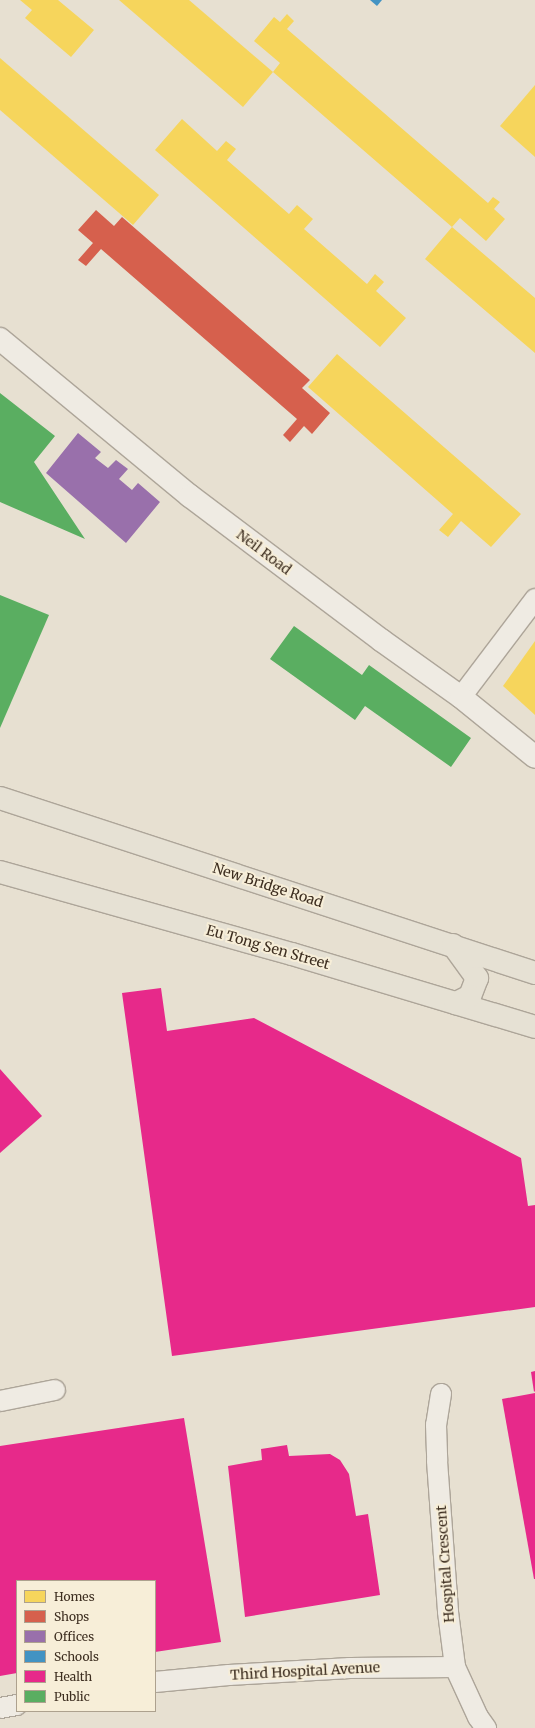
<!DOCTYPE html>
<html>
<head>
<meta charset="utf-8">
<style>
	body { margin:0 }
	#map { position:relative; width:535px; height:1728px; overflow:hidden; background:#e7e0d1; font-family:Merriweather,serif }
	div>[style] { position:absolute }
	.homes>* { inset:0; background:#f6d55c }
	.shops>* { inset:0; background:#d6604d }
	.offices>* { inset:0; background:#9970ab }
	.schools>* { inset:0; background:#4393c3 }
	.health>* { inset:0; background:#e7298a }
	.public>* { inset:0; background:#5aae61 }
	.roads { filter:drop-shadow(1px 0 #ada599) drop-shadow(-1px 0 #ada599) drop-shadow(0 1px #ada599) drop-shadow(0 -1px #ada599) }
	.street>* { height:20px; margin:-10px; padding:0 10px; transform-origin:10px; border-radius:10px; background:#efebe3 }
	.secondary>* { height:22px; margin:-11px; padding:0 11px; transform-origin:11px; border-radius:11px; background:#efebe3 }
	.primary>* { height:22px; margin:-11px; padding:0 11px; transform-origin:11px; border-radius:11px; background:#e6e1d4 }
	span { translate:-50% -50%; white-space:nowrap; text-align:center; line-height:1.15; -webkit-text-stroke:4px #f7eed8; paint-order:stroke }
	.street-label { font-size:14px; color:#3d2e20 }
	.legend { position:absolute; left:16px; top:1580px; width:140px; height:132px; box-sizing:border-box; background:#f7eed8; border:1px solid #ada18e; margin:0; padding:5px 7px; list-style:none; font-size:12px; color:#3d2e20 }
	.legend li { display:flex; align-items:center; gap:8px; height:20px }
	.legend b { width:20px; border:1px solid #ada18e }
</style>
</head>
<body>
<div id="map">
	<div class="homes">
		<i style="clip-path:polygon(20px 0,58px 0,94px 30px,71px 57px,25px 18px,32px 10px)"></i>
		<i style="clip-path:polygon(119px 0,189px 0,273px 72px,243px 107px)"></i>
		<i style="clip-path:polygon(287px 14px,294px 21px,287px 29px,488px 203px,493px 197px,500px 202px,494px 209px,505px 219px,486px 241px,460px 218px,452px 227px,535px 298px,535px 353px,425px 259px,452px 227px,273px 72px,280px 63px,254px 41px,274px 17px,280px 22px)"></i>
		<i style="clip-path:polygon(0 58px,159px 195px,133px 225px,0 110px)"></i>
		<i style="clip-path:polygon(535px 85px,535px 157px,500px 126px)"></i>
		<i style="clip-path:polygon(182px 119px,217px 151px,226px 141px,236px 149px,227px 160px,289px 214px,297px 205px,313px 219px,304px 229px,367px 284px,375px 274px,384px 282px,376px 291px,406px 318px,380px 347px,155px 150px)"></i>
		<i style="clip-path:polygon(337px 354px,521px 514px,491px 547px,461px 521px,448px 537px,439px 530px,453px 514px,308px 387px)"></i>
		<i style="clip-path:polygon(535px 641px,535px 715px,503px 686px)"></i>
	</div>
	<div class="shops">
		<i style="clip-path:polygon(96px 210px,114px 226px,122px 217px,310px 380px,302px 388px,330px 413px,312px 434px,304px 426px,290px 442px,283px 435px,297px 419px,101px 249px,86px 266px,78px 260px,93px 243px,78px 230px)"></i>
	</div>
	<div class="offices">
		<i style="clip-path:polygon(78px 433px,101px 452px,95px 458px,108px 468px,116px 460px,128px 469px,119px 479px,132px 490px,138px 483px,160px 502px,126px 543px,46px 473px)"></i>
	</div>
	<div class="schools">
		<i style="clip-path:polygon(370px 0,382px 0,377px 6px)"></i>
	</div>
	<div class="health">
		<i style="clip-path:polygon(161px 988px,167px 1031px,254px 1018px,521px 1158px,528px 1206px,535px 1205px,535px 1307px,172px 1356px,122px 993px)"></i>
		<i style="clip-path:polygon(0 1069px,42px 1116px,0 1153px)"></i>
		<i style="clip-path:polygon(535px 1371px,535px 1391px,534px 1392px,531px 1372px)"></i>
		<i style="clip-path:polygon(535px 1393px,535px 1579px,534px 1579px,502px 1399px)"></i>
		<i style="clip-path:polygon(184px 1418px,221px 1642px,155px 1652px,155px 1581px,17px 1581px,17px 1673px,0 1676px,0 1446px)"></i>
		<i style="clip-path:polygon(287px 1445px,289px 1456px,330px 1454px,340px 1460px,349px 1474px,356px 1516px,368px 1514px,380px 1595px,245px 1617px,228px 1466px,262px 1460px,261px 1449px)"></i>
	</div>
	<div class="public">
		<i style="clip-path:polygon(0 393px,55px 436px,34px 462px,85px 539px,0 502px)"></i>
		<i style="clip-path:polygon(0 595px,49px 615px,0 728px)"></i>
		<i style="clip-path:polygon(294px 626px,362px 675px,369px 665px,471px 738px,451px 767px,365px 706px,355px 720px,270px 659px)"></i>
	</div>
	<div class="roads">
		<div class="street">
			<i style="left:461px;top:697px;width:123px;rotate:-52.9deg"></i>
			<i style="left:441px;top:1394px;width:31px;rotate:99deg"></i>
			<i style="left:436px;top:1425px;width:36px;rotate:88deg"></i>
			<i style="left:437px;top:1461px;width:151px;rotate:85.8deg"></i>
			<i style="left:448px;top:1612px;width:55px;rotate:82.7deg"></i>
			<i style="left:455px;top:1667px;width:55px;rotate:65.3deg"></i>
			<i style="left:478px;top:1717px;width:14px;rotate:54deg"></i>
			<i style="left:0;top:1401px;width:56px;rotate:-11.3deg"></i>
			<i style="left:155px;top:1682px;width:74px;rotate:-5.4deg"></i>
			<i style="left:229px;top:1675px;width:121px;rotate:-3.3deg"></i>
			<i style="left:350px;top:1668px;width:105px;rotate:-0.5deg"></i>
			<i style="left:0;top:1708px;width:17px;rotate:-10deg"></i>
		</div>
		<div class="secondary">
			<i style="left:0;top:339px;width:246px;rotate:39.6deg"></i>
			<i style="left:190px;top:496px;width:239px;rotate:37deg"></i>
			<i style="left:381px;top:640px;width:98px;rotate:35.5deg"></i>
			<i style="left:461px;top:697px;width:95px;rotate:39deg"></i>
		</div>
		<div class="primary">
			<i style="left:0;top:798px;width:563px;rotate:18.11deg"></i>
			<i style="left:0;top:872px;width:303px;rotate:15.7deg"></i>
			<i style="left:292px;top:954px;width:254px;rotate:16.7deg"></i>
			<i style="left:453px;top:945px;width:41px;rotate:54deg"></i>
			<i style="left:477px;top:978px;width:19px;rotate:111deg"></i>
			<i style="left:470px;top:996px;width:16px;rotate:153deg"></i>
		</div>
	</div>
	<div class="street-label">
		<span style="left:264px;top:552px;rotate:37deg">Neil Road</span>
		<span style="left:268px;top:885px;rotate:18deg">New Bridge Road</span>
		<span style="left:268px;top:947px;rotate:16deg">Eu Tong Sen Street</span>
		<span style="left:445px;top:1564px;rotate:-94deg">Hospital Crescent</span>
		<span style="left:305px;top:1671px;rotate:-3deg">Third Hospital Avenue</span>
	</div>
	<ul class="legend">
	<li><b style="height:11px;background:#f6d55c"></b>Homes</li>
	<li><b style="height:11px;background:#d6604d"></b>Shops</li>
	<li><b style="height:11px;background:#9970ab"></b>Offices</li>
	<li><b style="height:11px;background:#4393c3"></b>Schools</li>
	<li><b style="height:11px;background:#e7298a"></b>Health</li>
	<li><b style="height:11px;background:#5aae61"></b>Public</li>
	</ul>
</div>
</body>
</html>
